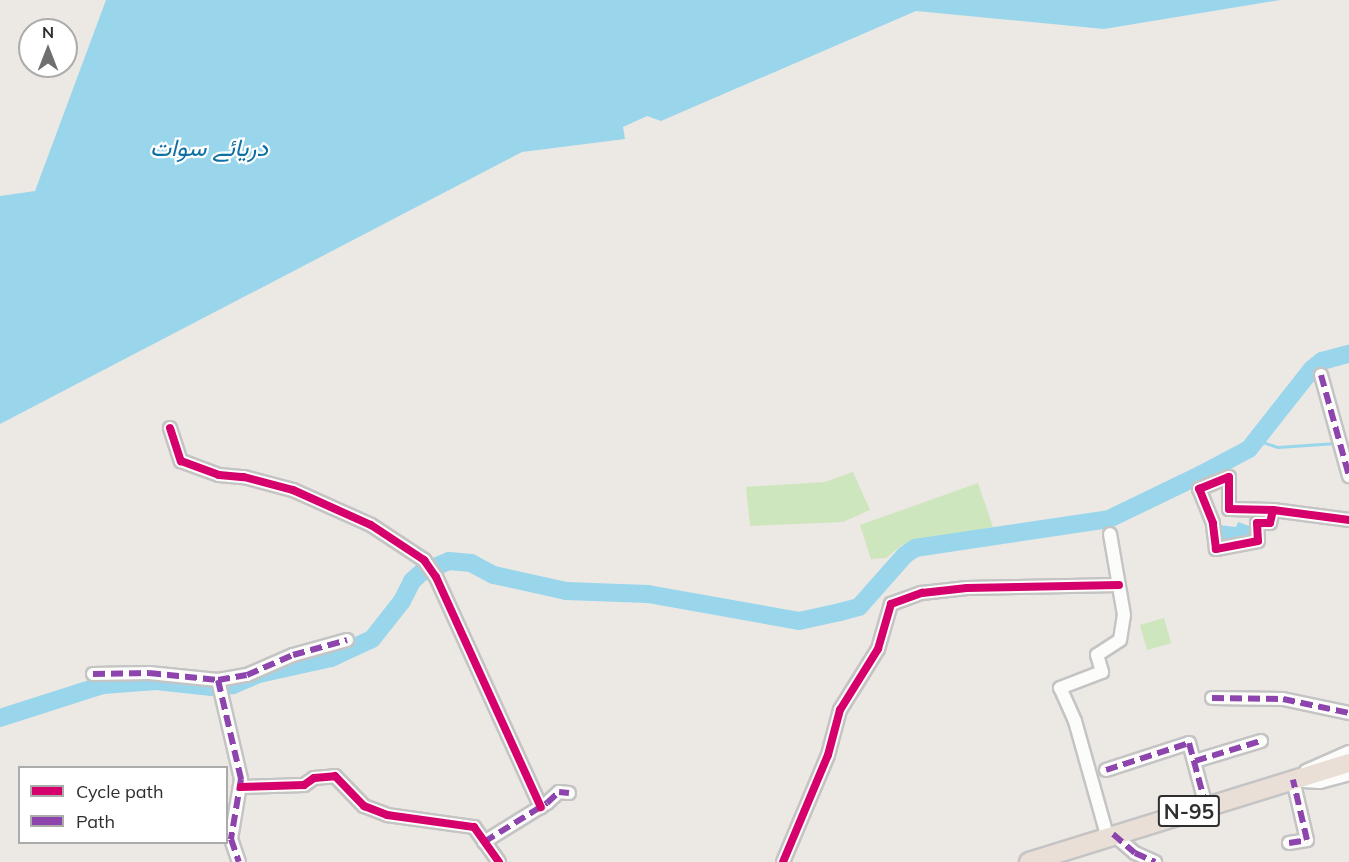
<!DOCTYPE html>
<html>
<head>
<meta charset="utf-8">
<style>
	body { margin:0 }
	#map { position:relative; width:1349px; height:862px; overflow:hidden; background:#ece8e4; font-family:Mulish,Vazirmatn,sans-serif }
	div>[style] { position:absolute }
	.green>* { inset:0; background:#cee6be; transform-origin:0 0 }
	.water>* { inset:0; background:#99d6ec }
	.stream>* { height:3px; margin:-1.5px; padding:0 1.5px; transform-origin:1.5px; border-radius:1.5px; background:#99d6ec }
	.river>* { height:18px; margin:-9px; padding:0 9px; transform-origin:9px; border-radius:9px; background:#99d6ec }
	.roads { filter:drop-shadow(2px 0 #c5c4c5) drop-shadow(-2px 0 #c5c4c5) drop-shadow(0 2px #c5c4c5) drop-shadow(0 -2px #c5c4c5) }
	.minor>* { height:12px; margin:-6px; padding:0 6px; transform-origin:6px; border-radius:6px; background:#fcfcfb }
	.highway>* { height:18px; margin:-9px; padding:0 9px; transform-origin:9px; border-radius:9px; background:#eadfd6 }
	.quiet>* { height:6px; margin-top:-3px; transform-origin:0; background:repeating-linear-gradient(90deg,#8e44ad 0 12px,transparent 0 18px) }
	.cycleway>* { height:8px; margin:-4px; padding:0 4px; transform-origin:4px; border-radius:4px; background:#d6006c }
	span { translate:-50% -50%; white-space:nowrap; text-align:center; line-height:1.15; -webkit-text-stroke:4.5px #fff; paint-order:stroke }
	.shield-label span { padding:2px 4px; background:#fff; border:2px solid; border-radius:4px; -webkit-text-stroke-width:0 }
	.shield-label { font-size:21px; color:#2e2e2e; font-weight:700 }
	.water-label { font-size:24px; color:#0d6fa3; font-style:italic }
	.legend { position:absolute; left:18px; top:766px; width:210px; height:78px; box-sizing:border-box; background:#fff; border:2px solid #ababab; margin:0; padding:8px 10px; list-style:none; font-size:18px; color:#2e2e2e }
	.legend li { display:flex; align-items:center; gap:12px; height:30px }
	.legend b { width:30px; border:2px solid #ababab }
	.north { position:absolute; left:18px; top:18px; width:60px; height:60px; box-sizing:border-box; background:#fff; border:2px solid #ababab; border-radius:50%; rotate:0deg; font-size:16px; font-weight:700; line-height:24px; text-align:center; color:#2e2e2e }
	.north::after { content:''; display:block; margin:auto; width:21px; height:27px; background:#706f6e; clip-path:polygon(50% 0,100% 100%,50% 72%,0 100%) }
</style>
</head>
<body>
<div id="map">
	<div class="green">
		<i style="clip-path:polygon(853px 472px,870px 510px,843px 522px,750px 526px,746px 487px,825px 482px)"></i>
		<i style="clip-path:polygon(978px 483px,993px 527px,902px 545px,886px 558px,871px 559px,860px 525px)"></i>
		<i style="left:1164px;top:618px;width:26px;height:25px;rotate:74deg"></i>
	</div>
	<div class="water">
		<i style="clip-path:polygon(106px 0,1280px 0,1104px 29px,916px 11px,661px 121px,647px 116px,623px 127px,625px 139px,522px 152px,0 424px,0 196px,35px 191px)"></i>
		<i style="clip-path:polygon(1238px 522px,1255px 528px,1254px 539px,1219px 541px,1218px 525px,1236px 527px)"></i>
	</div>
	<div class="stream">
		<i style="left:1256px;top:440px;width:23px;rotate:18deg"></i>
		<i style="left:1278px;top:447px;width:58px;rotate:-3.9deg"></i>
	</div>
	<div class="river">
		<i style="left:0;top:718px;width:108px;rotate:-17.8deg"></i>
		<i style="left:103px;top:685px;width:53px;rotate:-4.3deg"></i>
		<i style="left:156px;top:681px;width:56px;rotate:6.1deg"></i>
		<i style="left:212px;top:687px;width:21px;rotate:-5deg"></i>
		<i style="left:233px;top:685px;width:28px;rotate:-23deg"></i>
		<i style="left:259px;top:674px;width:74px;rotate:-12.5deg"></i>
		<i style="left:331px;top:658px;width:45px;rotate:-24.9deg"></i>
		<i style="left:372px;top:639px;width:48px;rotate:-51.7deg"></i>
		<i style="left:402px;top:601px;width:22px;rotate:-63deg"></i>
		<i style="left:412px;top:581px;width:13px;rotate:-42deg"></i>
		<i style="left:422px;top:572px;width:29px;rotate:-22deg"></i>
		<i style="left:449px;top:561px;width:22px;rotate:5deg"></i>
		<i style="left:471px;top:563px;width:26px;rotate:28deg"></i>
		<i style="left:494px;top:575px;width:74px;rotate:12.5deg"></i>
		<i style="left:566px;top:591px;width:82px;rotate:2.1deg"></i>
		<i style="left:648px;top:594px;width:153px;rotate:10.1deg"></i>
		<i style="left:799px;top:621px;width:42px;rotate:-12.4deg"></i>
		<i style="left:840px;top:612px;width:20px;rotate:-15deg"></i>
		<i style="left:859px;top:607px;width:69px;rotate:-48.5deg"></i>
		<i style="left:905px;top:555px;width:12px;rotate:-35deg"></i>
		<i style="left:915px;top:548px;width:196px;rotate:-8.5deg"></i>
		<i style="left:1109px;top:519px;width:103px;rotate:-25.8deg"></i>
		<i style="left:1202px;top:474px;width:53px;rotate:-28deg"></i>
		<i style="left:1249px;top:449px;width:102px;rotate:-51.8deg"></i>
		<i style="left:1312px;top:369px;width:13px;rotate:-39deg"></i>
		<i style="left:1322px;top:361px;width:28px;rotate:-15deg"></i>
	</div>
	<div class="roads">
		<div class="minor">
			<i style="left:1321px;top:375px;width:105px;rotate:74.5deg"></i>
			<i style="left:170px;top:428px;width:35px;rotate:72deg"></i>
			<i style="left:181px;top:461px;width:40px;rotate:20.2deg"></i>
			<i style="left:219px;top:475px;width:25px;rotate:5deg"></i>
			<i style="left:244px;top:477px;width:51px;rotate:14.9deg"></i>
			<i style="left:293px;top:490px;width:85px;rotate:24.2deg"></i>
			<i style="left:371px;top:525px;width:64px;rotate:33.4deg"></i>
			<i style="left:424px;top:560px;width:21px;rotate:55deg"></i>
			<i style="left:436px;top:577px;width:253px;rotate:65.5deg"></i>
			<i style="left:1273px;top:510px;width:13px;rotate:103deg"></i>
			<i style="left:1270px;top:523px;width:13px;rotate:180deg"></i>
			<i style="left:1257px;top:523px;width:18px;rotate:87deg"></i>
			<i style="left:1258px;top:541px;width:43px;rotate:169.2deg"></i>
			<i style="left:1216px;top:549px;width:26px;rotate:-97deg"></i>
			<i style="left:1213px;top:523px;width:37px;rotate:-112deg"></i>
			<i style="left:1199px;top:489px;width:32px;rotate:-22deg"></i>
			<i style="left:1229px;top:477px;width:32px;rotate:90deg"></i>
			<i style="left:1229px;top:509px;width:44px;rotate:1.3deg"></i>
			<i style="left:1273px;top:510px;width:77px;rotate:7.5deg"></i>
			<i style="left:93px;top:674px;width:56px;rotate:-1deg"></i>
			<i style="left:149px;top:673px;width:69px;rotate:5.8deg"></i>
			<i style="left:218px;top:680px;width:29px;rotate:-10deg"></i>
			<i style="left:247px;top:675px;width:50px;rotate:-23.5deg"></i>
			<i style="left:293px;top:655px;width:56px;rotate:-15.5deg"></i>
			<i style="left:218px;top:680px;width:102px;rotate:76.9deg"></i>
			<i style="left:241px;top:779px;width:61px;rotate:99.5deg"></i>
			<i style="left:231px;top:839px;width:24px;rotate:71deg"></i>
			<i style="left:1212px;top:698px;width:71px;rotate:0.8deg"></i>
			<i style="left:1283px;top:699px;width:67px;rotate:12deg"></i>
			<i style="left:1195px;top:761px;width:69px;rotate:-16.9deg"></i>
			<i style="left:1106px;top:770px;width:87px;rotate:-18deg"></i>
			<i style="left:1189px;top:743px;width:65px;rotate:74.9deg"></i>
			<i style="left:1306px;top:771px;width:47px;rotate:-23.8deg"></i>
			<i style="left:1303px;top:781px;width:17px;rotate:3deg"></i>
			<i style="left:1320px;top:782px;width:30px;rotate:-15deg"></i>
			<i style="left:241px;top:787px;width:63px;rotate:-1.8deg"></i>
			<i style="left:304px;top:785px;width:12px;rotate:-35deg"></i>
			<i style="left:314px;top:778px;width:21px;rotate:-5deg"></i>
			<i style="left:335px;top:776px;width:42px;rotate:46deg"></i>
			<i style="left:364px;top:806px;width:25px;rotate:21deg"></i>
			<i style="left:387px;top:815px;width:88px;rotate:7.9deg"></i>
			<i style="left:474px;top:827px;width:43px;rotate:54.5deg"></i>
			<i style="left:1113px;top:834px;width:29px;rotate:41deg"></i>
			<i style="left:1135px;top:853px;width:22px;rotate:24deg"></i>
			<i style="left:1107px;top:835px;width:118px;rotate:-105.7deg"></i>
			<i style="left:1075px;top:721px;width:36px;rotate:-114deg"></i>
			<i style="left:1060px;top:688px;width:45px;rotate:-20.9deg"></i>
			<i style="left:1102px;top:672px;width:18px;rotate:-106deg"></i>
			<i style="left:1097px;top:655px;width:27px;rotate:-33deg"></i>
			<i style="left:1120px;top:640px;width:25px;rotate:-81deg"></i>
			<i style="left:1124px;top:615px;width:82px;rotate:-99.8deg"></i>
			<i style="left:484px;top:842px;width:74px;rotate:-31.8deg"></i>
			<i style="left:547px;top:803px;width:16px;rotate:-43deg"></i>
			<i style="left:559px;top:792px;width:10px;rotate:6deg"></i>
			<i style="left:1289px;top:843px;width:18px;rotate:-9deg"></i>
			<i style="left:1307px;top:840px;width:62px;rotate:-103.1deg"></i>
			<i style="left:783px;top:862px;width:116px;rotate:-67.2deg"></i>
			<i style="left:828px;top:755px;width:47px;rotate:-75.1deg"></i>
			<i style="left:840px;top:710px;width:72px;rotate:-58.1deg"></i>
			<i style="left:878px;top:649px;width:47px;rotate:-73.9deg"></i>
			<i style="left:891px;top:604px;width:33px;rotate:-20deg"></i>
			<i style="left:922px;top:593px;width:45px;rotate:-6.3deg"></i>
			<i style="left:967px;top:588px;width:152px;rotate:-1.1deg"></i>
		</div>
		<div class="highway">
			<i style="left:1029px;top:862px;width:335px;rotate:-17.2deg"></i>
		</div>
	</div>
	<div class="quiet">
		<i style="left:1321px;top:375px;width:105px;rotate:74.5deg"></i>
		<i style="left:93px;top:674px;width:56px;rotate:-1deg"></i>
		<i style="left:149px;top:673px;width:69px;rotate:5.8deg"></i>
		<i style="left:218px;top:680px;width:29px;rotate:-10deg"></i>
		<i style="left:247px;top:675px;width:50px;rotate:-23.5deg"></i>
		<i style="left:293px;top:655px;width:56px;rotate:-15.5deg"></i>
		<i style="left:218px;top:680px;width:102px;rotate:76.9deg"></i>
		<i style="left:241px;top:779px;width:61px;rotate:99.5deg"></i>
		<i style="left:231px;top:839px;width:24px;rotate:71deg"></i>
		<i style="left:1212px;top:698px;width:71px;rotate:0.8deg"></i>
		<i style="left:1283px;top:699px;width:67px;rotate:12deg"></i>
		<i style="left:1195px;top:761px;width:69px;rotate:-16.9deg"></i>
		<i style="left:1106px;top:770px;width:87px;rotate:-18deg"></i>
		<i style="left:1189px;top:743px;width:65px;rotate:74.9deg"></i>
		<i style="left:1113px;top:834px;width:29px;rotate:41deg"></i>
		<i style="left:1135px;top:853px;width:22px;rotate:24deg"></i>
		<i style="left:484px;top:842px;width:74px;rotate:-31.8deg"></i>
		<i style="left:547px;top:803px;width:16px;rotate:-43deg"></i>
		<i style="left:559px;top:792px;width:10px;rotate:6deg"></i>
		<i style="left:1289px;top:843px;width:18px;rotate:-9deg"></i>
		<i style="left:1307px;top:840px;width:62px;rotate:-103.1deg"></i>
	</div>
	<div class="cycleway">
		<i style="left:170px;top:428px;width:35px;rotate:72deg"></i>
		<i style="left:181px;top:461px;width:40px;rotate:20.2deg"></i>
		<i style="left:219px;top:475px;width:25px;rotate:5deg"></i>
		<i style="left:244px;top:477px;width:51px;rotate:14.9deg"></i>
		<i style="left:293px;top:490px;width:85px;rotate:24.2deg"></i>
		<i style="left:371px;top:525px;width:64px;rotate:33.4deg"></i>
		<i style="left:424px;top:560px;width:21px;rotate:55deg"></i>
		<i style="left:436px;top:577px;width:253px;rotate:65.5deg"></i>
		<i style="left:1273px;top:510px;width:13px;rotate:103deg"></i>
		<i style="left:1270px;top:523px;width:13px;rotate:180deg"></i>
		<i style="left:1257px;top:523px;width:18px;rotate:87deg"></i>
		<i style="left:1258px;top:541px;width:43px;rotate:169.2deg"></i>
		<i style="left:1216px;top:549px;width:26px;rotate:-97deg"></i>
		<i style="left:1213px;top:523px;width:37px;rotate:-112deg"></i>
		<i style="left:1199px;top:489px;width:32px;rotate:-22deg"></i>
		<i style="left:1229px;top:477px;width:32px;rotate:90deg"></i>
		<i style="left:1229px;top:509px;width:44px;rotate:1.3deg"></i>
		<i style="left:1273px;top:510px;width:77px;rotate:7.5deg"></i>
		<i style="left:241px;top:787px;width:63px;rotate:-1.8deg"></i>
		<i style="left:304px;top:785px;width:12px;rotate:-35deg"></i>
		<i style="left:314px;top:778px;width:21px;rotate:-5deg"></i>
		<i style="left:335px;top:776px;width:42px;rotate:46deg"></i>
		<i style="left:364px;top:806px;width:25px;rotate:21deg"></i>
		<i style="left:387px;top:815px;width:88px;rotate:7.9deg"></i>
		<i style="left:474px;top:827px;width:43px;rotate:54.5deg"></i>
		<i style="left:783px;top:862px;width:116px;rotate:-67.2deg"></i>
		<i style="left:828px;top:755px;width:47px;rotate:-75.1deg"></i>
		<i style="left:840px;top:710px;width:72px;rotate:-58.1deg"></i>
		<i style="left:878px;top:649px;width:47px;rotate:-73.9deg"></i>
		<i style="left:891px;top:604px;width:33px;rotate:-20deg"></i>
		<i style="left:922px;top:593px;width:45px;rotate:-6.3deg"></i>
		<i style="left:967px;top:588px;width:152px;rotate:-1.1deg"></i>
	</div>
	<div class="shield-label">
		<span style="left:1189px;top:811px">N-95</span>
	</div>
	<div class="water-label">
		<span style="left:209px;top:148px">دریائے سوات</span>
	</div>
	<ul class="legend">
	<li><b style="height:8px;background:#d6006c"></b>Cycle path</li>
	<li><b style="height:8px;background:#8e44ad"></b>Path</li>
	</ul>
	<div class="north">N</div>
</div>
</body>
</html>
